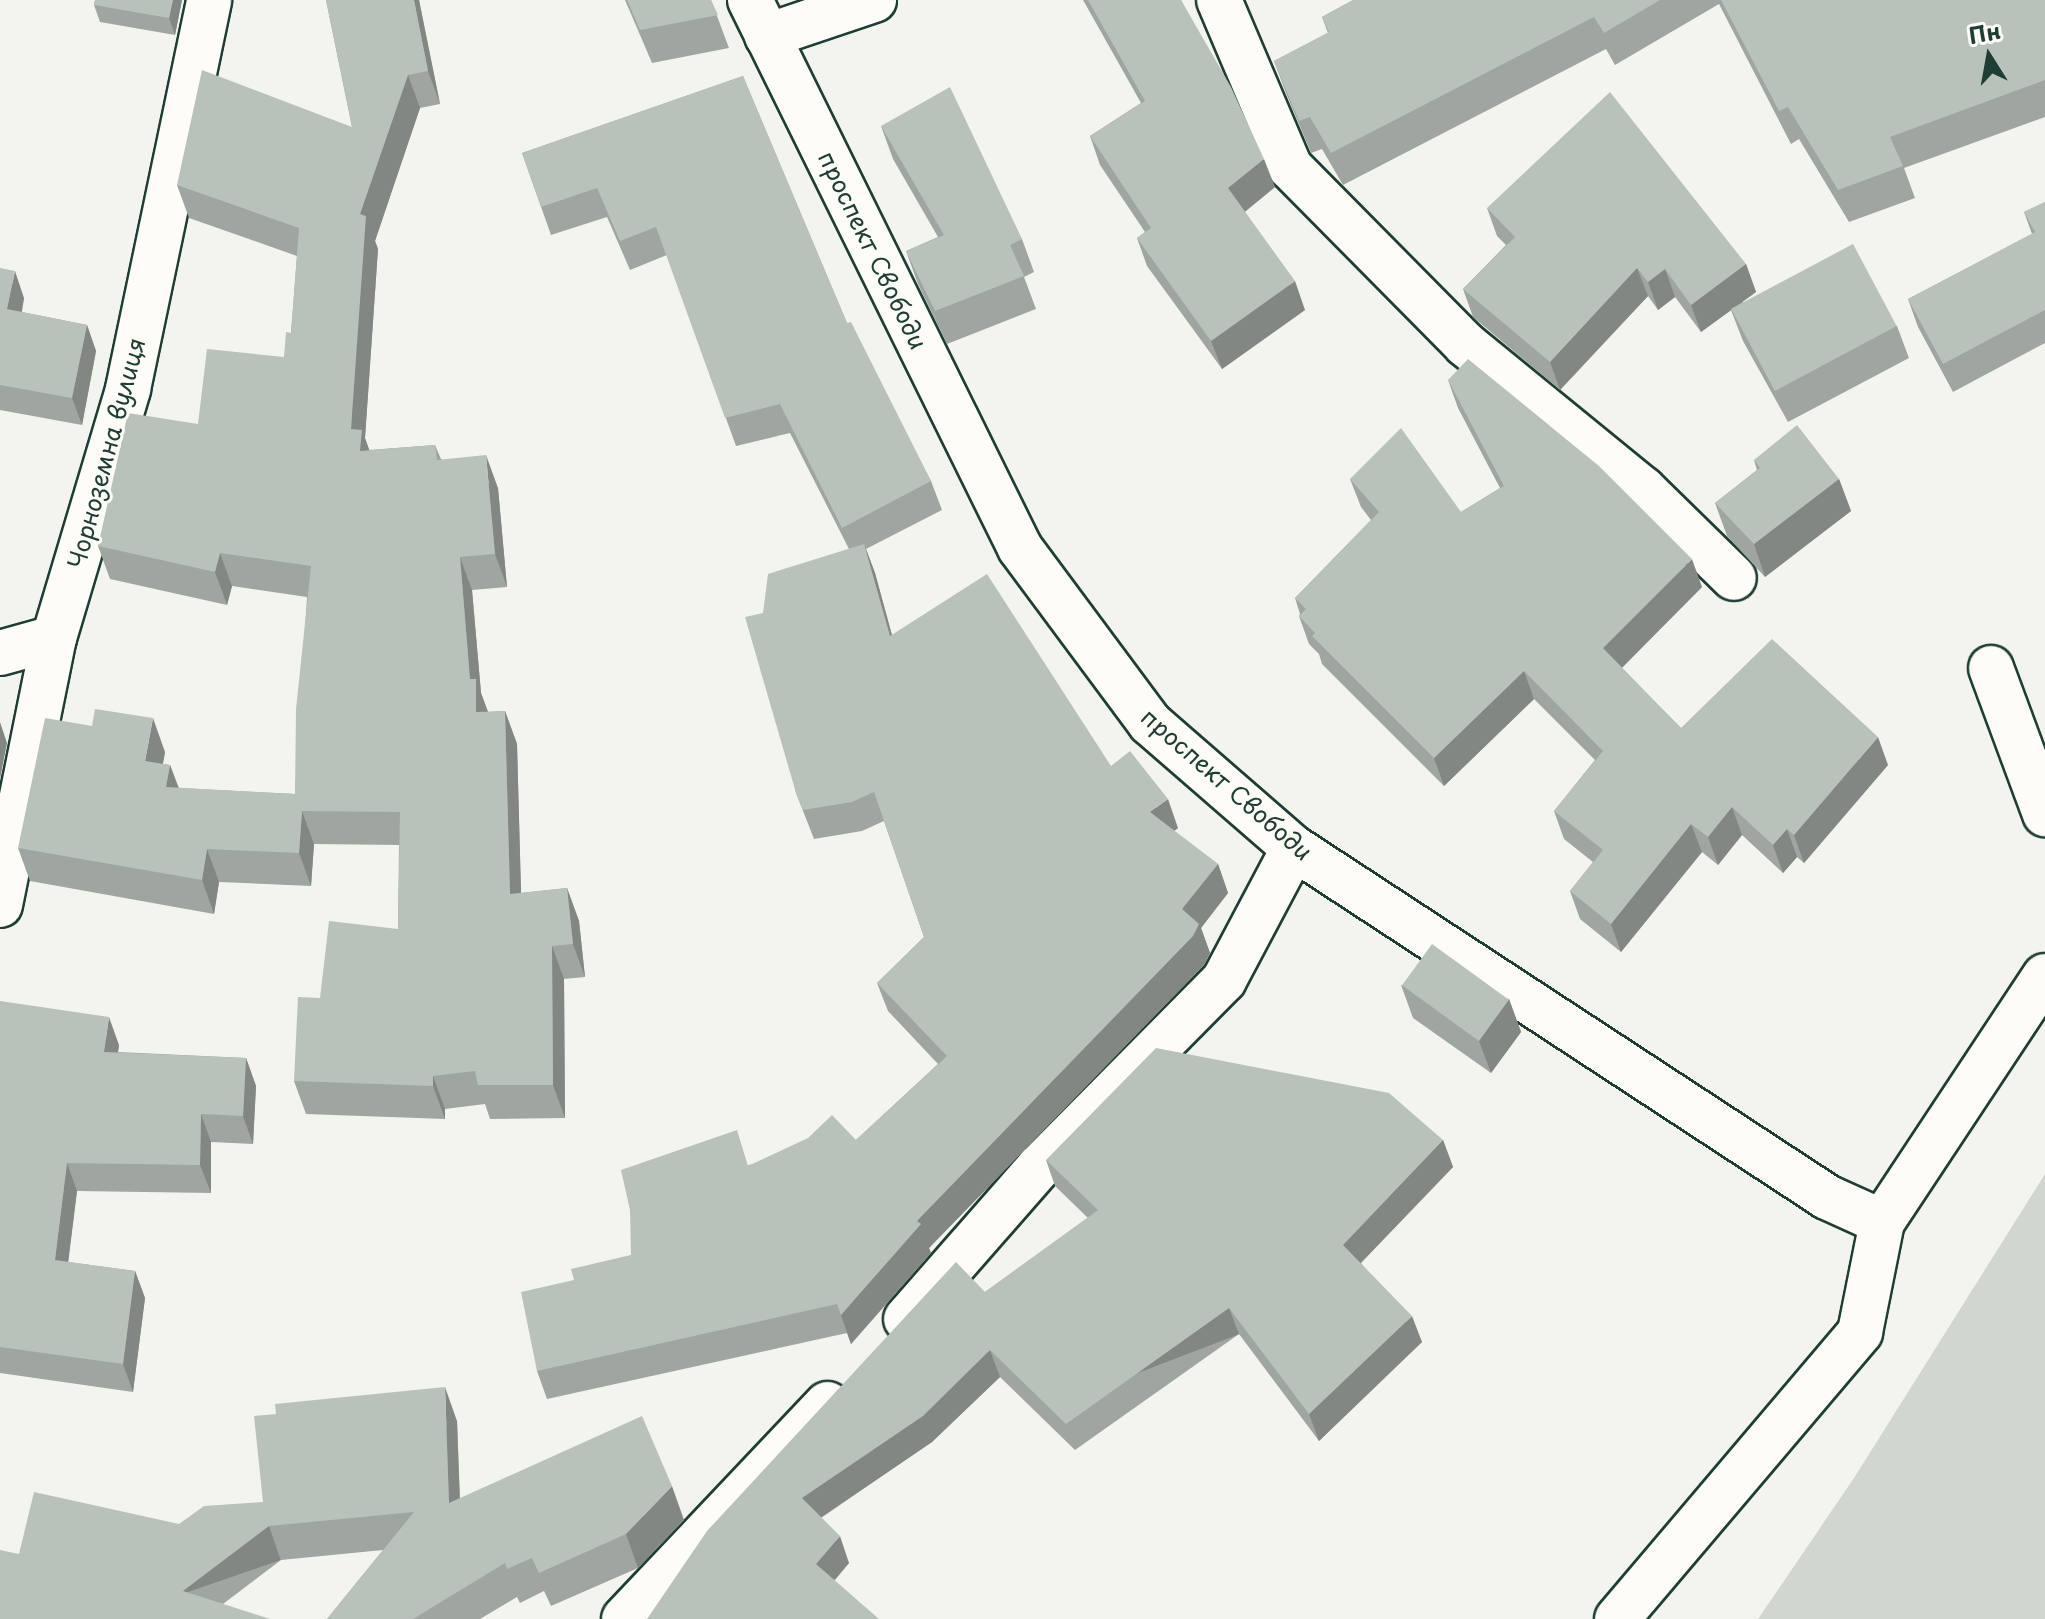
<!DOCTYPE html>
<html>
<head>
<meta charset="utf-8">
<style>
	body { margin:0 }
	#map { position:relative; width:2045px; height:1619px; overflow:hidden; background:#f4f4ef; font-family:"Playpen Sans",sans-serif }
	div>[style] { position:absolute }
	.green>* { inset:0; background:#d1d6d1 }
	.roads { filter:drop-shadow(2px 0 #1f3d34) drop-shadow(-2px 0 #1f3d34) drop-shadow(0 2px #1f3d34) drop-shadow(0 -2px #1f3d34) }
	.minor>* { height:44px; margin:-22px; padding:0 22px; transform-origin:22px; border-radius:22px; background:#fdfcf7 }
	.wall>* { inset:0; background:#9fa6a1 }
	.shaded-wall>* { inset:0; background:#828783; transform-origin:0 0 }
	.building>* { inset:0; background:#b9c1bb; transform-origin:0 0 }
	span { translate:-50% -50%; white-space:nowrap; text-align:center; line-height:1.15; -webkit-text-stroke:6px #fdfcf7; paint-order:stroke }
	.street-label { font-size:24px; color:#1f3d34 }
	.north { position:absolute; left:1949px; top:16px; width:80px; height:80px; -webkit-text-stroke:6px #fdfcf7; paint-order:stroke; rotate:349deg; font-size:22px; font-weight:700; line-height:32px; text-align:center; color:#1f3d34 }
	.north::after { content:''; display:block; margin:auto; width:28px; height:36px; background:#1f3d34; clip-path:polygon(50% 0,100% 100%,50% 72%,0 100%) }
</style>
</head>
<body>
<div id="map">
	<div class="green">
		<i style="clip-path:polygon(2045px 1174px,2045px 1619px,1758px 1619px,1854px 1478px)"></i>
	</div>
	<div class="roads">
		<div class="minor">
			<i style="left:750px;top:0;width:611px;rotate:63.77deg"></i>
			<i style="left:1020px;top:548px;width:218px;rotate:53.4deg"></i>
			<i style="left:1150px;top:723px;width:191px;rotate:41deg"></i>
			<i style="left:1294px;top:848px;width:637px;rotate:33.22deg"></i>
			<i style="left:1827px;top:1197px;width:60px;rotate:24.4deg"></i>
			<i style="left:1219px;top:0;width:181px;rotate:67deg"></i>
			<i style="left:1290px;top:167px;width:249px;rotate:45.3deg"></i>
			<i style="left:1465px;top:344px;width:230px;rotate:39.2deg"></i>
			<i style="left:1643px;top:489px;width:127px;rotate:44.4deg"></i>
			<i style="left:767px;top:36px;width:113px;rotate:-18.6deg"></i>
			<i style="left:0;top:653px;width:56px;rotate:-15.5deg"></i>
			<i style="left:1991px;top:668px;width:156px;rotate:69.7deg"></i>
			<i style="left:0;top:905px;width:272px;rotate:-78.6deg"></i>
			<i style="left:54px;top:638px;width:260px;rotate:-73.4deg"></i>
			<i style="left:128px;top:389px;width:397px;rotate:-78.2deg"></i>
			<i style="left:906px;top:1319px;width:202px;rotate:-48.8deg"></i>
			<i style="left:1039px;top:1167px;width:263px;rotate:-45.3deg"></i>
			<i style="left:1224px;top:980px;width:149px;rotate:-62.1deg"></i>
			<i style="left:624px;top:1619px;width:296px;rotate:-46.6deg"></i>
			<i style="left:1617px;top:1619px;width:376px;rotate:-49.7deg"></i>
			<i style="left:1860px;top:1332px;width:112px;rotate:-78.7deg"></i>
			<i style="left:1882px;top:1222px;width:295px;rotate:-56.5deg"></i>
		</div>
	</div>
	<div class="wall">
		<i style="clip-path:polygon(95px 0,182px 0,175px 35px,100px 22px,94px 5px)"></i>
		<i style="clip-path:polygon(326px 0,419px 0,440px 104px,420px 108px,375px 241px,378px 249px,365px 438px,369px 450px,435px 445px,441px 459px,498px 488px,507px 587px,472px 590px,481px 693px,488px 712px,505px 711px,517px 744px,521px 893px,567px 888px,579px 921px,585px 977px,564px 979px,565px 1118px,490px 1119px,485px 1104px,445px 1109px,445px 1119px,306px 1114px,294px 1081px,320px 998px,398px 929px,399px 845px,314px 844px,311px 886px,219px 882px,214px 914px,30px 881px,18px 848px,165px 752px,163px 764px,170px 765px,179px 788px,295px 794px,307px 597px,232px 586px,227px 605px,110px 579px,98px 546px,198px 424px,284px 357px,291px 333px,297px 256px,189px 218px,177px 185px,352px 127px)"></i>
		<i style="clip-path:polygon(625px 0,711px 0,729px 48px,652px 63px)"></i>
		<i style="clip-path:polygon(1083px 0,1181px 0,1275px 187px,1245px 212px,1305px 310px,1222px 369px,1147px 266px,1137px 238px,1145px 232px,1100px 165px,1090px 136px,1141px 103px)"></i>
		<i style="clip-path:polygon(1353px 0,2045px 0,2045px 117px,1904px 168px,1915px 198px,1849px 222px,1799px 139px,1791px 144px,1719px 4px,1615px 65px,1606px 49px,1343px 185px,1322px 149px,1311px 153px,1286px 93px,1274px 61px,1328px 33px,1322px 17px)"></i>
		<i style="clip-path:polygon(743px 76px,847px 323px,931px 481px,942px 510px,866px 549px,875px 573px,892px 635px,1111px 766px,1178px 828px,1174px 831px,1218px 864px,1228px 893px,1201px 928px,1210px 953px,1204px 965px,929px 1248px,931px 1253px,851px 1344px,847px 1333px,547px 1399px,537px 1371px,574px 1280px,631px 1255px,749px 1165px,856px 1140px,938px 1064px,888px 1011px,877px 983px,924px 937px,884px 821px,862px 831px,814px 839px,796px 793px,763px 613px,849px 549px,790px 433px,736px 446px,667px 255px,630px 270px,607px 217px,551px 235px,522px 153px)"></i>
		<i style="clip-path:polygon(881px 126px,1022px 239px,1034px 272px,1024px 277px,1036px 309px,947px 344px,918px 284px,906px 251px,938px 237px,893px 159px)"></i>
		<i style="clip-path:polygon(2045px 202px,2045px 343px,1953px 392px,1918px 327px,1908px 299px,2032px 234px,2024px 212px)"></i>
		<i style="clip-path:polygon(1487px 208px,1746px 264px,1756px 292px,1742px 302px,1897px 326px,1909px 358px,1788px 422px,1743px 341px,1731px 310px,1701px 332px,1675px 297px,1658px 310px,1648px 296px,1560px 390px,1473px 317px,1463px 289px,1506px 245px,1497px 236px)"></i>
		<i style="clip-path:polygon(0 268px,24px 298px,22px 312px,87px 325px,96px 351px,82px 425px,0 410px)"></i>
		<i style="clip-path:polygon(1448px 380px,1702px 587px,1621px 668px,1681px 728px,1888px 765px,1804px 863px,1797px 857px,1783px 873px,1742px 835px,1718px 865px,1702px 852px,1621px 952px,1580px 919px,1570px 891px,1593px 862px,1564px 839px,1554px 811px,1595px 760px,1534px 699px,1444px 786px,1322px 664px,1319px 654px,1309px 644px,1299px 616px,1300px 614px,1295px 598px,1371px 520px,1361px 507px,1350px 479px,1461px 512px,1500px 488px,1458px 408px)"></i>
		<i style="clip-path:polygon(1754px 460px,1839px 479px,1851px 511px,1765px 577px,1727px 536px,1715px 503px,1757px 470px)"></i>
		<i style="clip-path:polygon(1401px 985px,1509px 999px,1521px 1032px,1491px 1073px,1413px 1018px)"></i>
		<i style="clip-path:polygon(0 1001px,119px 1045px,118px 1052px,246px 1058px,256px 1086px,253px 1144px,211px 1142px,211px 1193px,77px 1191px,68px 1262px,135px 1271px,145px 1298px,133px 1392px,0 1373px)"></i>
		<i style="clip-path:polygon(1443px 1140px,1453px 1167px,1361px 1263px,1422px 1342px,1319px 1441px,1239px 1334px,1075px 1450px,1000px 1377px,932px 1442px,821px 1518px,849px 1563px,835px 1580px,647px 1619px,985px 1292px,1088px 1218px,1055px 1186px,1046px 1160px)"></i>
		<i style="clip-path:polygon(457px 1421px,460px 1498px,684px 1520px,638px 1568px,551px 1606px,544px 1591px,520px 1603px,517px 1597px,480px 1619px,327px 1619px,383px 1550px,281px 1560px,223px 1604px,19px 1554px,179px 1524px,263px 1502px)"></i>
	</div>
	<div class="shaded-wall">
		<i style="clip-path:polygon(173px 0,182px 0,175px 35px,169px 18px)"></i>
		<i style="clip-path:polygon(414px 0,419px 0,440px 104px,428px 71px)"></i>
		<i style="clip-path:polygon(408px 75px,420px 108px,375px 241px,378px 249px,365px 438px,374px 463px,372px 484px,351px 429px,360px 214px)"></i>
		<i style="clip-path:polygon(1264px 159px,1275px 187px,1238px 217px,1228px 188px)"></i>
		<i style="clip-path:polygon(1746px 264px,1756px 292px,1701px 332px,1691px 305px)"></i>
		<i style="clip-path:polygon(1637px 268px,1648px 296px,1560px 390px,1550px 362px)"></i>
		<i style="clip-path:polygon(1665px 269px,1675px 297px,1658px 310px,1648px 282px)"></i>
		<i style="clip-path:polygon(15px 271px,24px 298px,17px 336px,7px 309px)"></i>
		<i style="clip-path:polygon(1295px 281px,1305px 310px,1222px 369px,1211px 341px)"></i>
		<i style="clip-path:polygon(87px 325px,96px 351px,82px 425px,72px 398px)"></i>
		<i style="clip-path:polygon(486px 455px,498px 488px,507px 587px,495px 554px)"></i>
		<i style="clip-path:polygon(1839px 479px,1851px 511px,1765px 577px,1754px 544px)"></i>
		<i style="clip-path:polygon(864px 544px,875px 573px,900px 665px,890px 636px)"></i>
		<i style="clip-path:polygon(220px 553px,232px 586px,227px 605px,215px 572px)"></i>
		<i style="clip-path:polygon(460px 557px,472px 590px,481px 693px,488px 712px,476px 712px,470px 679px)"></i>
		<i style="clip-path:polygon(1692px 559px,1702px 587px,1613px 677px,1603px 648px)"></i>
		<i style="clip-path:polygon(1524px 671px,1534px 699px,1444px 786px,1434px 758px)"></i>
		<i style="clip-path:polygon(505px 711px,517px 744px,522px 927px,510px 894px)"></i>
		<i style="clip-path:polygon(153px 718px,165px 752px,157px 794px,145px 761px)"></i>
		<i style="clip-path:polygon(0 722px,7px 743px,0 779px)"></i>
		<i style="clip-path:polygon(1878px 737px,1888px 765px,1804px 863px,1794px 835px)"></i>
		<i style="clip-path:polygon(170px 765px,182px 798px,166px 787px)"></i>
		<i style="clip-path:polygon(1168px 799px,1178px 828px,1161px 841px,1150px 812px)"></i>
		<i style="clip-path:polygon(1732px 807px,1742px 835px,1718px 865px,1708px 837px)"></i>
		<i style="clip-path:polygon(302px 811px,314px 844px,311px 886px,299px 853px)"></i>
		<i style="clip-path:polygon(1691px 824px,1702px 852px,1621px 952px,1611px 924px)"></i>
		<i style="clip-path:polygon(1787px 829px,1797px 857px,1783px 873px,1773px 845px)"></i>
		<i style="clip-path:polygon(207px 849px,219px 882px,214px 914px,202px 880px)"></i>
		<i style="clip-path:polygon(1218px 864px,1228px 893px,1201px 928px,1210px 953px,1204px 965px,929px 1248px,931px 1253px,851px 1344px,841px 1315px,917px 1221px,1182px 909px)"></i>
		<i style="clip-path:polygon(567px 888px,579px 921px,585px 977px,573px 944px)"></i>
		<i style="clip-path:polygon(552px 946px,564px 979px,565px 1118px,553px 1085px)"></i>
		<i style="clip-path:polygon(1509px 999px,1521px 1032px,1491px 1073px,1479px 1041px)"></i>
		<i style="clip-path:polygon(109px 1017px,119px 1045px,114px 1080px,104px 1052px)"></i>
		<i style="clip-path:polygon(246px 1058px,256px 1086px,253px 1144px,243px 1116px)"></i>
		<i style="clip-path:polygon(433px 1076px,445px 1109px,445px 1119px,433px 1086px)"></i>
		<i style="clip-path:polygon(201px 1114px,211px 1142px,211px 1193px,200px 1165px)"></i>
		<i style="clip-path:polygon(1443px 1140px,1453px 1167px,1352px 1272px,1343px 1245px)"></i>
		<i style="clip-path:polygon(67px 1163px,77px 1191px,65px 1288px,55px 1260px)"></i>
		<i style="clip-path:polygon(135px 1271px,145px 1298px,133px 1392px,123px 1364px)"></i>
		<i style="left:1229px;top:1308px;width:28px;height:200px;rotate:69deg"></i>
		<i style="clip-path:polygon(1412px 1316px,1422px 1342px,1319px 1441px,1309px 1414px)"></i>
		<i style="clip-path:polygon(990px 1350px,1000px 1377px,932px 1442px,811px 1524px,802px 1498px)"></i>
		<i style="clip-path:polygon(445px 1387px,457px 1421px,461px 1537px,449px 1503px)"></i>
		<i style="clip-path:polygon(672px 1486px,684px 1520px,638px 1568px,626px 1534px)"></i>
		<i style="left:269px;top:1526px;width:36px;height:108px;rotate:71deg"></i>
		<i style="clip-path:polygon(840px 1536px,849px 1563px,826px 1590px,816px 1564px)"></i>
	</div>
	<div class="building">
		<i style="clip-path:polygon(95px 0,173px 0,169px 18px,94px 5px)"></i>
		<i style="clip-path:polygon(326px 0,414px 0,428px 71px,408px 75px,360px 214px,366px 216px,351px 429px,362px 430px,360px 451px,435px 445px,437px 460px,486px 455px,495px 554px,460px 557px,470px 679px,476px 679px,476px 712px,505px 711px,510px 894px,567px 888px,573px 944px,552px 946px,553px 1085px,478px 1085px,475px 1071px,433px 1076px,433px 1086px,294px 1081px,298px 997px,320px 998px,329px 921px,398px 929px,400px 812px,302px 811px,299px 853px,207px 849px,202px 880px,18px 848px,45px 718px,92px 726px,95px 709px,153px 718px,145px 761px,170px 765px,166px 787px,295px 794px,296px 709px,311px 566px,220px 553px,215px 572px,98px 546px,128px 413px,198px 424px,207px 349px,284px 357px,286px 332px,291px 333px,299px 228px,177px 185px,202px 70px,352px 127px)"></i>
		<i style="clip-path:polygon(627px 0,711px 0,718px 15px,640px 30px)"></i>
		<i style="clip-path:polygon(1088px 0,1181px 0,1231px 87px,1264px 159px,1228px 188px,1295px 281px,1211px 341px,1137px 238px,1151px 228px,1090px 136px,1145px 101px)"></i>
		<i style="clip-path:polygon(1353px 0,1660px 0,1604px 33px,1594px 17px,1331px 153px,1310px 117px,1299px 121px,1274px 61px,1329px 32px,1322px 17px)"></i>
		<i style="clip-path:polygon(1721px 0,2045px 0,2045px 80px,1890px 137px,1903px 166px,1838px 190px,1788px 107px,1779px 111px)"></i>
		<i style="clip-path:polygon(743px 76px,847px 323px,851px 322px,931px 481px,842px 528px,780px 404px,725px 418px,656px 227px,620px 241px,597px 188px,541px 207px,522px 153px)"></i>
		<i style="clip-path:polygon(950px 87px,1022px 239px,1010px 245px,1024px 276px,935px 311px,906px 251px,944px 235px,881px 126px)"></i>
		<i style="clip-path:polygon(1610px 92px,1746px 264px,1691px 305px,1665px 269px,1648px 282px,1637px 268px,1550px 362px,1463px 289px,1515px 237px,1487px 208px)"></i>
		<i style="clip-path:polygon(2045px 202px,2045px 310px,1943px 364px,1908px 299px,2035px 232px,2024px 212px)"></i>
		<i style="left:1853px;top:244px;width:93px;height:138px;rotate:62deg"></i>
		<i style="clip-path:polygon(0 268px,15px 271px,7px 309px,87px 325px,72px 398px,0 385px)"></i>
		<i style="clip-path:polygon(1468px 359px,1599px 466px,1692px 559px,1603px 648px,1681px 728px,1772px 639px,1878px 737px,1794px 835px,1787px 829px,1773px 845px,1732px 807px,1708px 837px,1691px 824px,1611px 924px,1570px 891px,1603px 850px,1554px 811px,1603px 751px,1524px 671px,1434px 758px,1312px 636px,1315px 633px,1299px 616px,1306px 609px,1295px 598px,1379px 512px,1350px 479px,1401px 428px,1461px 512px,1504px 486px,1448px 380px)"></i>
		<i style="clip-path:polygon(1797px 425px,1839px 479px,1754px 544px,1715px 503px,1760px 468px,1754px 460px)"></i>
		<i style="clip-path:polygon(864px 544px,890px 636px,987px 574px,1111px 766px,1130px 751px,1168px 799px,1150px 812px,1218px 864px,1182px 909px,1199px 924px,1193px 936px,917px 1221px,921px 1224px,841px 1315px,837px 1304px,537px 1371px,521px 1292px,574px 1280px,571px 1269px,631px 1255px,630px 1210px,621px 1170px,737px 1130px,748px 1166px,808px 1138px,832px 1115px,856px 1140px,947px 1056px,877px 983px,924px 937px,874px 792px,852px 802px,803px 810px,796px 793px,745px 617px,763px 613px,768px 574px)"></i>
		<i style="left:1432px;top:944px;width:95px;height:51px;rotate:36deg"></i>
		<i style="clip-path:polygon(0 1001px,109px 1017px,104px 1052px,246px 1058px,243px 1116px,201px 1114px,200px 1165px,67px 1163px,55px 1260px,135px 1271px,123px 1364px,0 1347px)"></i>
		<i style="clip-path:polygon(1156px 1048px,1389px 1093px,1443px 1140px,1343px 1245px,1412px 1316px,1309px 1414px,1229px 1308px,1066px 1424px,990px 1350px,923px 1416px,802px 1498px,840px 1536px,816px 1564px,879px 1619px,647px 1619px,707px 1531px,956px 1262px,985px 1292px,1098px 1210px,1046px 1160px)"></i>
		<i style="clip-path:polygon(445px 1387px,449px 1503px,642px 1416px,672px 1486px,626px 1534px,539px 1573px,532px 1558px,507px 1569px,505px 1563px,413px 1619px,327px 1619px,414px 1512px,269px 1526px,183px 1591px,270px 1619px,0 1619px,0 1550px,19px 1554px,34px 1492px,179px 1524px,204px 1506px,263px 1502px,254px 1416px,276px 1414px,275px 1404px)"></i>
	</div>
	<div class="street-label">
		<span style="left:873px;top:250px;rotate:64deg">проспект Свободи</span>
		<span style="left:106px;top:453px;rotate:-75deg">Чорноземна вулиця</span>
		<span style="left:1227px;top:784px;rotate:41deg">проспект Свободи</span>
	</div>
	<div class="north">Пн</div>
</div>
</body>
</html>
